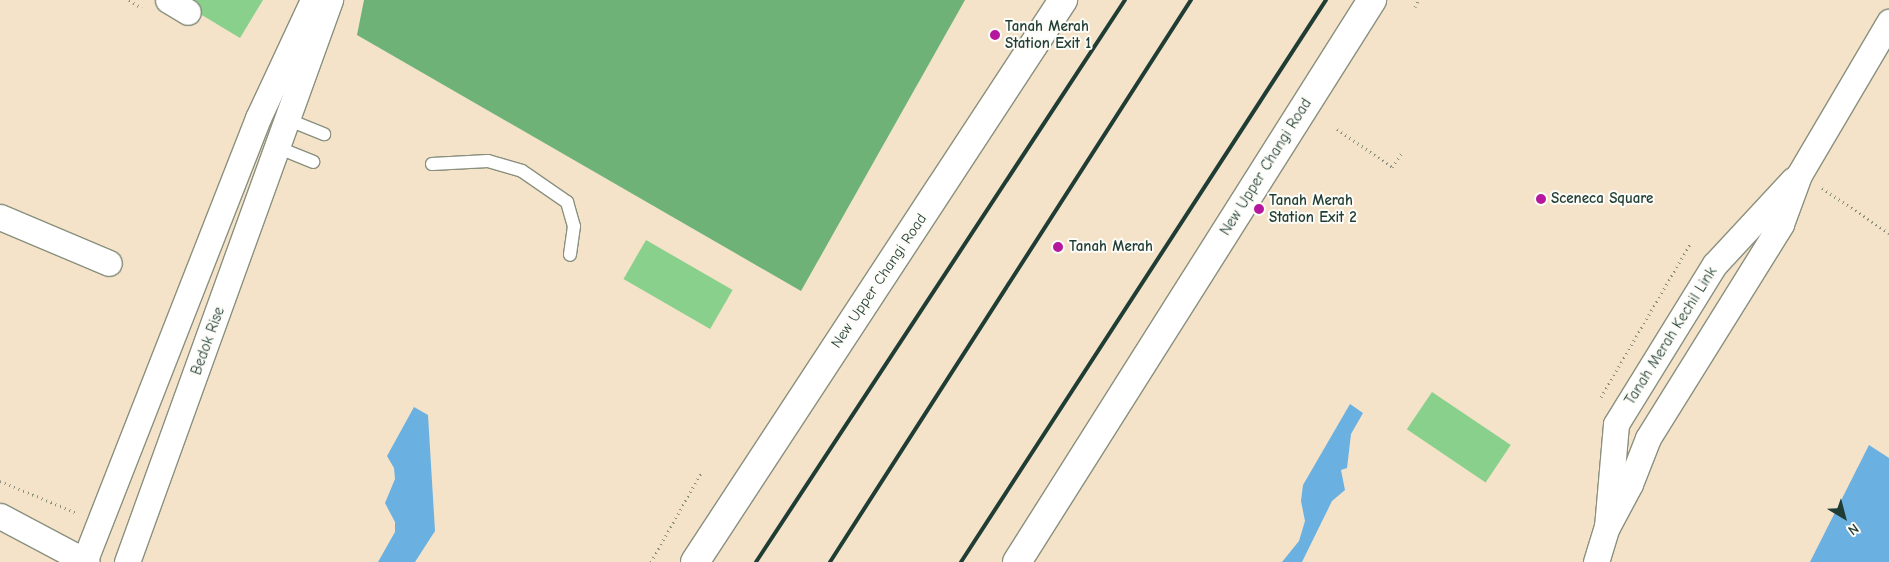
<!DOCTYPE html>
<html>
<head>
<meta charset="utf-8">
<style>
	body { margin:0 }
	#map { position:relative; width:1889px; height:562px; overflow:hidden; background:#f4e3c9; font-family:"Comic Neue",sans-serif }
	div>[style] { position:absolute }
	.green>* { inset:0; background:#88d08c; transform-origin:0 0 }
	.forest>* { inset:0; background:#6eb278 }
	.water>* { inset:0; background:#6ab0e0 }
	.path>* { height:3px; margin-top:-1.5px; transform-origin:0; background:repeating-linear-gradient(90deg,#8a907e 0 1px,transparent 0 5px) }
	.roads { filter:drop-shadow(1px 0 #8a907e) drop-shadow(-1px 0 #8a907e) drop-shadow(0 1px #8a907e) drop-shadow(0 -1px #8a907e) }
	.lane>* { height:12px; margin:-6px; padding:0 6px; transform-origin:6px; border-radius:6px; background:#fff }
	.street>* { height:25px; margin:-12.5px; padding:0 12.5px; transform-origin:12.5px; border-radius:12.5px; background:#fff }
	.primary>* { height:28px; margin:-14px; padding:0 14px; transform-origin:14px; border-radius:14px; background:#fff }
	.rail>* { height:4px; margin:-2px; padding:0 2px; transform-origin:2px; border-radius:2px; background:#1f3d34 }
	.dots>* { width:14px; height:14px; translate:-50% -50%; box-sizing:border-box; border:2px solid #fdfcf7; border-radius:50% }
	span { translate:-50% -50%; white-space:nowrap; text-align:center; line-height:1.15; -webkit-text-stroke:4px #fdfcf7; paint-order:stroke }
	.poi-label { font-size:15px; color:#1f3d34; font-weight:700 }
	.left { translate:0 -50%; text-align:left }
	.street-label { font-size:15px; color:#1f3d34 }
	.north { position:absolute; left:1819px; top:492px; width:50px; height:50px; -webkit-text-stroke:4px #fdfcf7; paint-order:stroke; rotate:143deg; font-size:14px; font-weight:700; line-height:20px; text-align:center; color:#1f3d34 }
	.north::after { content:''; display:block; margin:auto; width:18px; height:22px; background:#1f3d34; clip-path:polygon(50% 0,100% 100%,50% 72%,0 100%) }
</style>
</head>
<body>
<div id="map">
	<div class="green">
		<i style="clip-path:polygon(177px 0,263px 0,240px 38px)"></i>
		<i style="left:646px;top:240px;width:100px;height:45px;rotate:30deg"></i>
		<i style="left:1432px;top:392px;width:95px;height:45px;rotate:34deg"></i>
	</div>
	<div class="forest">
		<i style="clip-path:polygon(364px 0,965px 0,801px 291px,357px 35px)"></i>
	</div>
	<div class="water">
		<i style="clip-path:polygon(1350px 404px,1363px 413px,1351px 434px,1347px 468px,1341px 470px,1345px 490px,1332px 501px,1302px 562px,1282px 562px,1299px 541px,1305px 521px,1301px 501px,1303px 485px)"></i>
		<i style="clip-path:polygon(414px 407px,428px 415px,435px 531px,415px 562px,378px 562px,395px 532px,395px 522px,385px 503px,395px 479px,394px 468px,387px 456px)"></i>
		<i style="clip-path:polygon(1869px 445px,1889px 458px,1889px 562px,1810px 562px)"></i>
	</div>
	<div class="path">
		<i style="left:129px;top:0;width:15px;rotate:32deg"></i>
		<i style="left:1415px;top:7px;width:8px;rotate:-67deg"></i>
		<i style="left:1337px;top:129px;width:67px;rotate:34.6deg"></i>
		<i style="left:1392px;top:167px;width:18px;rotate:-56deg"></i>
		<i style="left:1822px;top:188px;width:81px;rotate:33.9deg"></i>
		<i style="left:1601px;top:397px;width:177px;rotate:-59.8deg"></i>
		<i style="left:0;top:481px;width:83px;rotate:22.6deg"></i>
		<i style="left:651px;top:562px;width:102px;rotate:-60.7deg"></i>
	</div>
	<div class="roads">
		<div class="lane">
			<i style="left:289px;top:120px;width:38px;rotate:22deg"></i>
			<i style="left:279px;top:148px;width:37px;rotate:22deg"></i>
			<i style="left:432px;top:164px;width:56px;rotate:-3.1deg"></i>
			<i style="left:488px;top:161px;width:35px;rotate:16deg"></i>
			<i style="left:522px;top:171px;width:55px;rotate:34.6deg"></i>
			<i style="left:567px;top:202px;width:25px;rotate:74deg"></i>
			<i style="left:574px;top:226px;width:29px;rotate:98deg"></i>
		</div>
		<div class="street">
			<i style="left:168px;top:0;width:23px;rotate:31deg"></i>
			<i style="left:0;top:217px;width:118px;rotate:22.9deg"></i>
			<i style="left:0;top:516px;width:98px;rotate:27.9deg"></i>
			<i style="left:1607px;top:527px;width:49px;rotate:-61.9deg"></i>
			<i style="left:1630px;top:484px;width:49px;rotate:-68.6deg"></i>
			<i style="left:1648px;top:438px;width:252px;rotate:-58.1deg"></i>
			<i style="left:1781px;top:224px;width:52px;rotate:-69.8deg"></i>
			<i style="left:1799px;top:175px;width:178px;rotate:-59.5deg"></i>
			<i style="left:84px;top:562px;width:477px;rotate:-68.6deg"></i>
			<i style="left:258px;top:118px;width:130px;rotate:-65deg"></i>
			<i style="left:127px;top:562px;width:598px;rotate:-70.14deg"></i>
			<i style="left:1596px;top:562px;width:37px;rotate:-73deg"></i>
			<i style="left:1607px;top:527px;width:103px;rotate:-85deg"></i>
			<i style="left:1616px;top:424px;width:188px;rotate:-58.3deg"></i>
			<i style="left:1715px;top:264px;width:115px;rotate:-47.1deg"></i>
		</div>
		<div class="primary">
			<i style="left:695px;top:562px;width:672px;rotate:-56.78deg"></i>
			<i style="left:1017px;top:562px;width:665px;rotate:-57.72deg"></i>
		</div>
	</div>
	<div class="rail">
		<i style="left:756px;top:562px;width:672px;rotate:-56.71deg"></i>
		<i style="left:830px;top:562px;width:668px;rotate:-57.29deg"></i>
		<i style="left:961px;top:562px;width:670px;rotate:-57deg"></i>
	</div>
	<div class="dots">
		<i style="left:995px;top:35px;background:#b5179e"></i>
		<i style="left:1541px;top:199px;background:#b5179e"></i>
		<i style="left:1259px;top:209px;background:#b5179e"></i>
		<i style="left:1058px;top:247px;background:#b5179e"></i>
	</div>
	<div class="poi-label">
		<span class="left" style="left:1005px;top:35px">Tanah Merah<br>Station Exit 1</span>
		<span class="left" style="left:1551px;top:199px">Sceneca Square</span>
		<span class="left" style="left:1269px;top:209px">Tanah Merah<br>Station Exit 2</span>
		<span class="left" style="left:1069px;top:247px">Tanah Merah</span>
	</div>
	<div class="street-label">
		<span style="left:1266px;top:167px;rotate:-58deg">New Upper Changi Road</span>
		<span style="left:879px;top:281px;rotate:-56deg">New Upper Changi Road</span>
		<span style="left:1671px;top:336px;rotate:-58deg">Tanah Merah Kechil Link</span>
		<span style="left:208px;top:341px;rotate:-70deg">Bedok Rise</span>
	</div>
	<div class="north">N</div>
</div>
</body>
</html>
